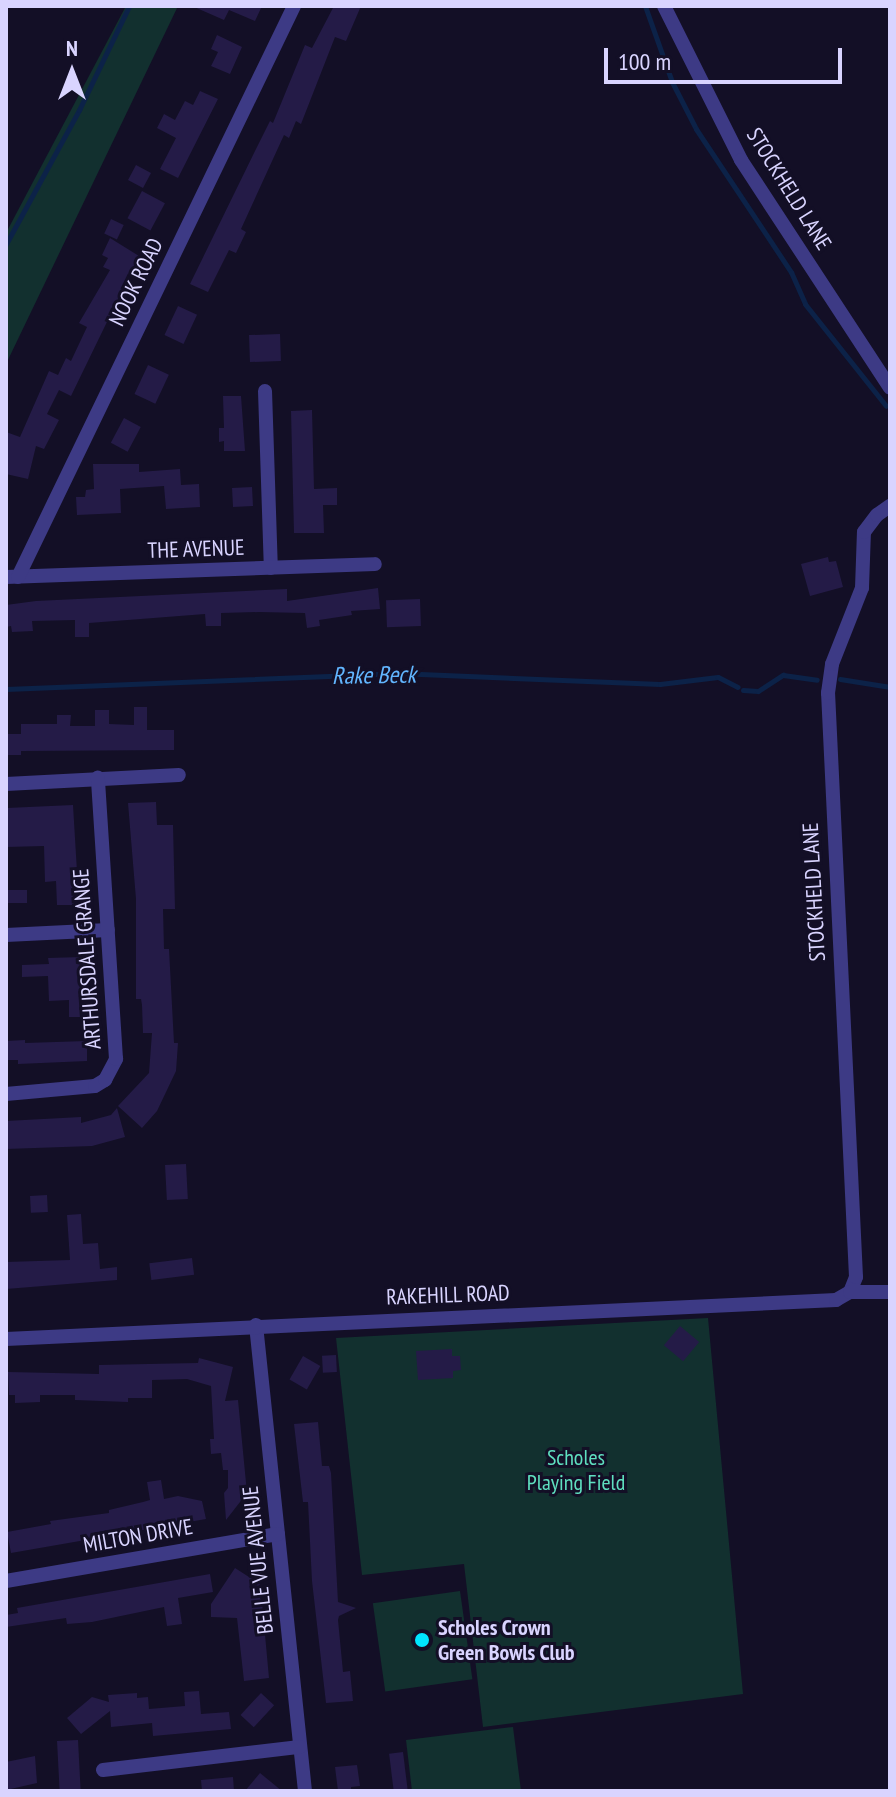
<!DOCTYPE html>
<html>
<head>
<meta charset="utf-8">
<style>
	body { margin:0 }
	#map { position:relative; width:896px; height:1797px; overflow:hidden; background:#130f26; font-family:"PT Sans Narrow",sans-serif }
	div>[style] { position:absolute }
	.green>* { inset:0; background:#12302f; transform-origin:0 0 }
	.stream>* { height:5px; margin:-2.5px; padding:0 2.5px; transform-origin:2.5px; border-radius:2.5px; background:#0c2248 }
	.building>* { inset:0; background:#241b47; transform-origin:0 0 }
	.minor>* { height:14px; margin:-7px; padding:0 7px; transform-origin:7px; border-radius:7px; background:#3d3a85 }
	.dots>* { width:22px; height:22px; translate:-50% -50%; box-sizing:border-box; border:4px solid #130f26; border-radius:50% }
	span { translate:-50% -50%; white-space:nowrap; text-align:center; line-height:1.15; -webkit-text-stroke:6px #130f26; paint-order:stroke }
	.street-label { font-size:22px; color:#d9d4ff }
	.park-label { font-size:22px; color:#5fe0c0 }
	.poi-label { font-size:22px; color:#d9d4ff; font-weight:700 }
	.left { translate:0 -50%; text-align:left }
	.water-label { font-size:24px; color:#62b6ff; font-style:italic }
	.frame { position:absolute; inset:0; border:8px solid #d9d4ff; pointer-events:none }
	.north { position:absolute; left:32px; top:32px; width:80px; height:80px; -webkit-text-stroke:6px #130f26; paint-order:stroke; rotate:0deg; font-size:22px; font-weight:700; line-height:32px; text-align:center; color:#d9d4ff }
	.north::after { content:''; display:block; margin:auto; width:28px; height:36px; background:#d9d4ff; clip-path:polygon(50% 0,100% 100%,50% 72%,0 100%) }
	.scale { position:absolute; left:604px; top:48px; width:238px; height:36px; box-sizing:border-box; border:4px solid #d9d4ff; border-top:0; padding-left:10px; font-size:24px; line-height:28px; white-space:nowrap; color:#d9d4ff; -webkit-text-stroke:6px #130f26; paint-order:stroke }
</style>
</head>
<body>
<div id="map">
	<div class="green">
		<i style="clip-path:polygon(126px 6px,178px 6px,6px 364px,6px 233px)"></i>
		<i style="clip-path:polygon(708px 1318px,743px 1694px,483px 1727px,464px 1564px,362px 1575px,336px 1338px)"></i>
		<i style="left:460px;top:1591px;width:89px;height:88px;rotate:82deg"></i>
		<i style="clip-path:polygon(513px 1727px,521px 1791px,412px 1791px,406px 1740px)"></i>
	</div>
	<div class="stream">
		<i style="left:645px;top:6px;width:81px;rotate:70.4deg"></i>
		<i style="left:672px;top:82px;width:53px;rotate:62.9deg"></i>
		<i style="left:696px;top:129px;width:172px;rotate:56.4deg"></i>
		<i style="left:791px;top:272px;width:35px;rotate:66deg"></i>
		<i style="left:805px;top:304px;width:130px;rotate:51.5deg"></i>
		<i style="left:6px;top:244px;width:153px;rotate:-61.4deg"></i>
		<i style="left:79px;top:110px;width:115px;rotate:-64.3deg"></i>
		<i style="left:840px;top:679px;width:51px;rotate:9.1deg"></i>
		<i style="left:6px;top:689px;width:391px;rotate:-2.3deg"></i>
		<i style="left:397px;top:673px;width:263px;rotate:2.4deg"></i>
		<i style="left:660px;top:684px;width:58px;rotate:-6.9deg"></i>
		<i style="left:718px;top:677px;width:22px;rotate:27deg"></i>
		<i style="left:743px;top:690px;width:15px;rotate:4deg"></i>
		<i style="left:758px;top:691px;width:30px;rotate:-33deg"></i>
		<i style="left:783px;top:675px;width:34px;rotate:8deg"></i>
	</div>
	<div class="building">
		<i style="clip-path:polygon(192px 6px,262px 6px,255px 21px,229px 10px,224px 20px)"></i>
		<i style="clip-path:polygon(334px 6px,361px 6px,346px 41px,335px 37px,301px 124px,296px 121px,289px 138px,284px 135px,241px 229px,246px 232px,236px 253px,229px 250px,208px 292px,190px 284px,255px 151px,270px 121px,273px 123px,305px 45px,312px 48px)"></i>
		<i style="clip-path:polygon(217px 35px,242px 47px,230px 74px,211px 66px,218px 52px,211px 49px)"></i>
		<i style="clip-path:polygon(200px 91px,218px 99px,178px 178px,160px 169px,176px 138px,157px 128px,164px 114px,175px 120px,185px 101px,193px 105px)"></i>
		<i style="left:136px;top:165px;width:17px;height:17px;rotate:28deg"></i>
		<i style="left:142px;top:191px;width:26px;height:31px;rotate:28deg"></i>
		<i style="left:111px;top:219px;width:14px;height:16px;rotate:25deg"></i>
		<i style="clip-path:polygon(110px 238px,139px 256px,71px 396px,59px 390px,47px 414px,59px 420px,44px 449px,36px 446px,28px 479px,6px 474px,6px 432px,20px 437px,49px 371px,58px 375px,66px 358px,71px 361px,87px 327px,79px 323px,110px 270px,103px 267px,108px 258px,102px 255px)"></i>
		<i style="left:178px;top:306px;width:21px;height:32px;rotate:25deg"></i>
		<i style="left:280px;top:334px;width:27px;height:31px;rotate:88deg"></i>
		<i style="left:148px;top:365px;width:23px;height:32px;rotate:25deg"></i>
		<i style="clip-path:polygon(223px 396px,241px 396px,245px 451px,224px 451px,224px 441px,219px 442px,219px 428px,224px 428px)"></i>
		<i style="clip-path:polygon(312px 410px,314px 489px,337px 488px,337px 505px,323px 505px,324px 533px,294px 533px,291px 411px)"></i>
		<i style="left:124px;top:418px;width:19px;height:28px;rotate:28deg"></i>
		<i style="clip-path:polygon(93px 464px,139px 464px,139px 472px,180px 469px,181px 485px,199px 484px,200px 507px,166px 509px,164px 486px,120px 489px,121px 513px,77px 515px,76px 497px,85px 497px,86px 490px,94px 489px)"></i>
		<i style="left:252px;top:487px;width:19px;height:20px;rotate:87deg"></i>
		<i style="clip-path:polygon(828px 557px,829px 562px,836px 561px,843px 587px,810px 596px,801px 564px)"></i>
		<i style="clip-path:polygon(378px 588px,380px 609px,351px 611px,352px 615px,319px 620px,320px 626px,307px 628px,305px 613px,259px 612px,221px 613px,221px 626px,206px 626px,205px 614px,89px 623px,89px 637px,75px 637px,75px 620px,32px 621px,33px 631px,12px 632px,11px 626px,6px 627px,6px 605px,36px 601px,287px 589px,287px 601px)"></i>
		<i style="left:420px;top:599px;width:27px;height:34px;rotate:88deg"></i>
		<i style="clip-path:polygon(134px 707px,147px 707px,147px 730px,174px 730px,174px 750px,21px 751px,21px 755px,6px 755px,6px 734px,21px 734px,21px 724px,57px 724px,57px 715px,71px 715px,70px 726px,95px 726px,95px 710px,109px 710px,109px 724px,134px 725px)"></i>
		<i style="clip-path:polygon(156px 802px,157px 825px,173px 825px,175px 909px,163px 909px,164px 949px,169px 949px,174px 1043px,178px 1043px,176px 1071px,157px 1111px,142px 1128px,118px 1106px,149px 1073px,152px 1033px,143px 1033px,142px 1005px,141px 999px,136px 999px,136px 899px,128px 803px)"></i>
		<i style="clip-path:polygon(73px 805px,79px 905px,57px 905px,56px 881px,45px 882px,44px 846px,6px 847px,7px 808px)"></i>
		<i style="left:27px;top:890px;width:13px;height:21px;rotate:90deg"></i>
		<i style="clip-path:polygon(82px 957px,83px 1017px,69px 1017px,69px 1000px,49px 1001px,48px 976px,22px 977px,22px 965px,49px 964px,48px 958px)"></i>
		<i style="clip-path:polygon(25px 1040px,25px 1043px,87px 1041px,87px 1061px,18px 1064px,18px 1060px,6px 1060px,6px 1041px)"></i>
		<i style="clip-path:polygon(117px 1108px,125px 1137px,92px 1146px,6px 1149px,6px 1121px,81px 1117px,81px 1123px,111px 1115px)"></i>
		<i style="left:186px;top:1164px;width:35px;height:21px;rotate:87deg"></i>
		<i style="left:47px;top:1195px;width:17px;height:17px;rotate:87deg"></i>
		<i style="clip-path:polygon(81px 1214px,83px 1244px,98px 1243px,100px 1269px,117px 1267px,117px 1280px,6px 1289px,6px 1262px,70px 1260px,67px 1215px)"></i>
		<i style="left:192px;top:1258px;width:17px;height:43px;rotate:83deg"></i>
		<i style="left:680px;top:1326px;width:25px;height:25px;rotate:40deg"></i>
		<i style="clip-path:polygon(452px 1349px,452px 1356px,460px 1356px,461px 1370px,453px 1371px,453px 1378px,418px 1380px,416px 1351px)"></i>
		<i style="left:336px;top:1355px;width:17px;height:14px;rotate:87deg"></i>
		<i style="left:303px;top:1356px;width:20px;height:27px;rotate:30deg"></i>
		<i style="clip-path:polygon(199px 1358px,233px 1367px,225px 1401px,238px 1400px,247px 1493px,226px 1520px,224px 1493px,228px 1488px,228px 1470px,223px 1470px,221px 1453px,211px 1454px,210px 1439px,214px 1439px,211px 1386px,187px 1379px,152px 1380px,152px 1398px,128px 1398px,128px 1402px,75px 1400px,75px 1395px,40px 1395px,40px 1402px,15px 1403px,15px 1395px,9px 1395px,8px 1372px,99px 1374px,99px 1365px,198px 1363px)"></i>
		<i style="clip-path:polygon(318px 1422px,322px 1466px,329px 1466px,331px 1473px,338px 1602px,356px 1608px,339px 1616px,338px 1620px,343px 1672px,350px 1671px,353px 1701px,326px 1703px,312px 1581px,308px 1502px,303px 1502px,294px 1424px)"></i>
		<i style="clip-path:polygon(161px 1480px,164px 1499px,178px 1496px,202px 1501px,206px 1519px,11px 1553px,7px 1532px,51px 1524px,50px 1521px,109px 1513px,109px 1510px,143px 1502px,150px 1500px,147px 1482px)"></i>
		<i style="clip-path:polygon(235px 1568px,260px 1584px,256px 1590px,262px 1602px,269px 1678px,244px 1681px,237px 1618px,211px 1617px,211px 1604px)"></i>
		<i style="clip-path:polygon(210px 1574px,213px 1592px,178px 1598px,182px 1624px,167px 1626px,164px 1607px,92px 1622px,67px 1624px,66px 1618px,6px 1627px,6px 1615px,18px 1613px,17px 1608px)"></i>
		<i style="clip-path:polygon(199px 1691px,201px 1714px,229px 1712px,231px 1729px,153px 1736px,152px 1723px,111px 1727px,110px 1711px,81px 1734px,67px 1718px,92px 1697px,109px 1702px,108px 1695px,137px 1693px,137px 1698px,148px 1697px,149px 1709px,185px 1706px,184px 1692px)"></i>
		<i style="left:261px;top:1693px;width:18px;height:30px;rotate:43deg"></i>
		<i style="left:78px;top:1740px;width:51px;height:21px;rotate:87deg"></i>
		<i style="left:403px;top:1752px;width:39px;height:14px;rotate:83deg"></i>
		<i style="clip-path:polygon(35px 1756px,37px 1783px,6px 1790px,6px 1762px)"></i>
		<i style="clip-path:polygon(357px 1765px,360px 1786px,351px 1787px,351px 1791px,338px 1791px,335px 1767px)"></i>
		<i style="clip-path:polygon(260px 1773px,282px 1791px,245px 1791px)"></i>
		<i style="clip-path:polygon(233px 1777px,234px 1791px,202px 1791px,201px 1780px)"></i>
	</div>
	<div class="minor">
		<i style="left:664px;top:6px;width:172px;rotate:63.4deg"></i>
		<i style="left:741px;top:160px;width:272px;rotate:56.8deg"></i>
		<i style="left:265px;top:391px;width:177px;rotate:88.1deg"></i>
		<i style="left:6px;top:577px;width:369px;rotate:-2deg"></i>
		<i style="left:18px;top:577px;width:634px;rotate:-64.2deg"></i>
		<i style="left:6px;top:784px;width:173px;rotate:-3deg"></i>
		<i style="left:6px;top:935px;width:102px;rotate:-2.8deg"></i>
		<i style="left:6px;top:1094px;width:89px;rotate:-5.1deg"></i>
		<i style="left:95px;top:1086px;width:12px;rotate:-31deg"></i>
		<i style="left:105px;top:1080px;width:24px;rotate:-62deg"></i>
		<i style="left:116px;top:1059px;width:282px;rotate:-93.7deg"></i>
		<i style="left:850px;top:1292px;width:16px;rotate:-68deg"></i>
		<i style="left:856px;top:1277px;width:585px;rotate:-92.74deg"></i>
		<i style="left:828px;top:693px;width:29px;rotate:-82deg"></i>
		<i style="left:832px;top:664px;width:82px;rotate:-68.5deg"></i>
		<i style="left:862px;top:588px;width:56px;rotate:-88deg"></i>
		<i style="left:864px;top:532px;width:21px;rotate:-53deg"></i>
		<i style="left:877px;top:515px;width:16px;rotate:-35deg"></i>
		<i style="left:256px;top:1325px;width:469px;rotate:84deg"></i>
		<i style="left:6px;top:1339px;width:831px;rotate:-2.69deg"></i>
		<i style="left:836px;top:1300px;width:16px;rotate:-30deg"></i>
		<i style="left:850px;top:1292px;width:40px"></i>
		<i style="left:6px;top:1581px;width:276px;rotate:-9.8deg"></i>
		<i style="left:103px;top:1770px;width:198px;rotate:-6.7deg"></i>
	</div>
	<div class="dots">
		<i style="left:422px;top:1640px;background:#00e5ff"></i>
	</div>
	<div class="street-label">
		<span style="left:789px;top:189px;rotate:58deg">STOCKHELD LANE</span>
		<span style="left:136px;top:282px;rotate:-64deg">NOOK ROAD</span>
		<span style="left:196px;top:549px;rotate:-2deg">THE AVENUE</span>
		<span style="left:814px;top:892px;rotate:-93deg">STOCKHELD LANE</span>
		<span style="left:87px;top:959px;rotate:-94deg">ARTHURSDALE GRANGE</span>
		<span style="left:448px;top:1295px;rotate:-2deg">RAKEHILL ROAD</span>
		<span style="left:138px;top:1536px;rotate:-10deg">MILTON DRIVE</span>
		<span style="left:258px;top:1560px;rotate:-96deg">BELLE VUE AVENUE</span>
	</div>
	<div class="park-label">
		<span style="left:576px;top:1470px">Scholes<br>Playing Field</span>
	</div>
	<div class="poi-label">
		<span class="left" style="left:438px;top:1640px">Scholes Crown<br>Green Bowls Club</span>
	</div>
	<div class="water-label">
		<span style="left:374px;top:675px;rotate:-1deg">Rake Beck</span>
	</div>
	<div class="frame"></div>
	<div class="north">N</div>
	<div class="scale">100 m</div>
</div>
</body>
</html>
